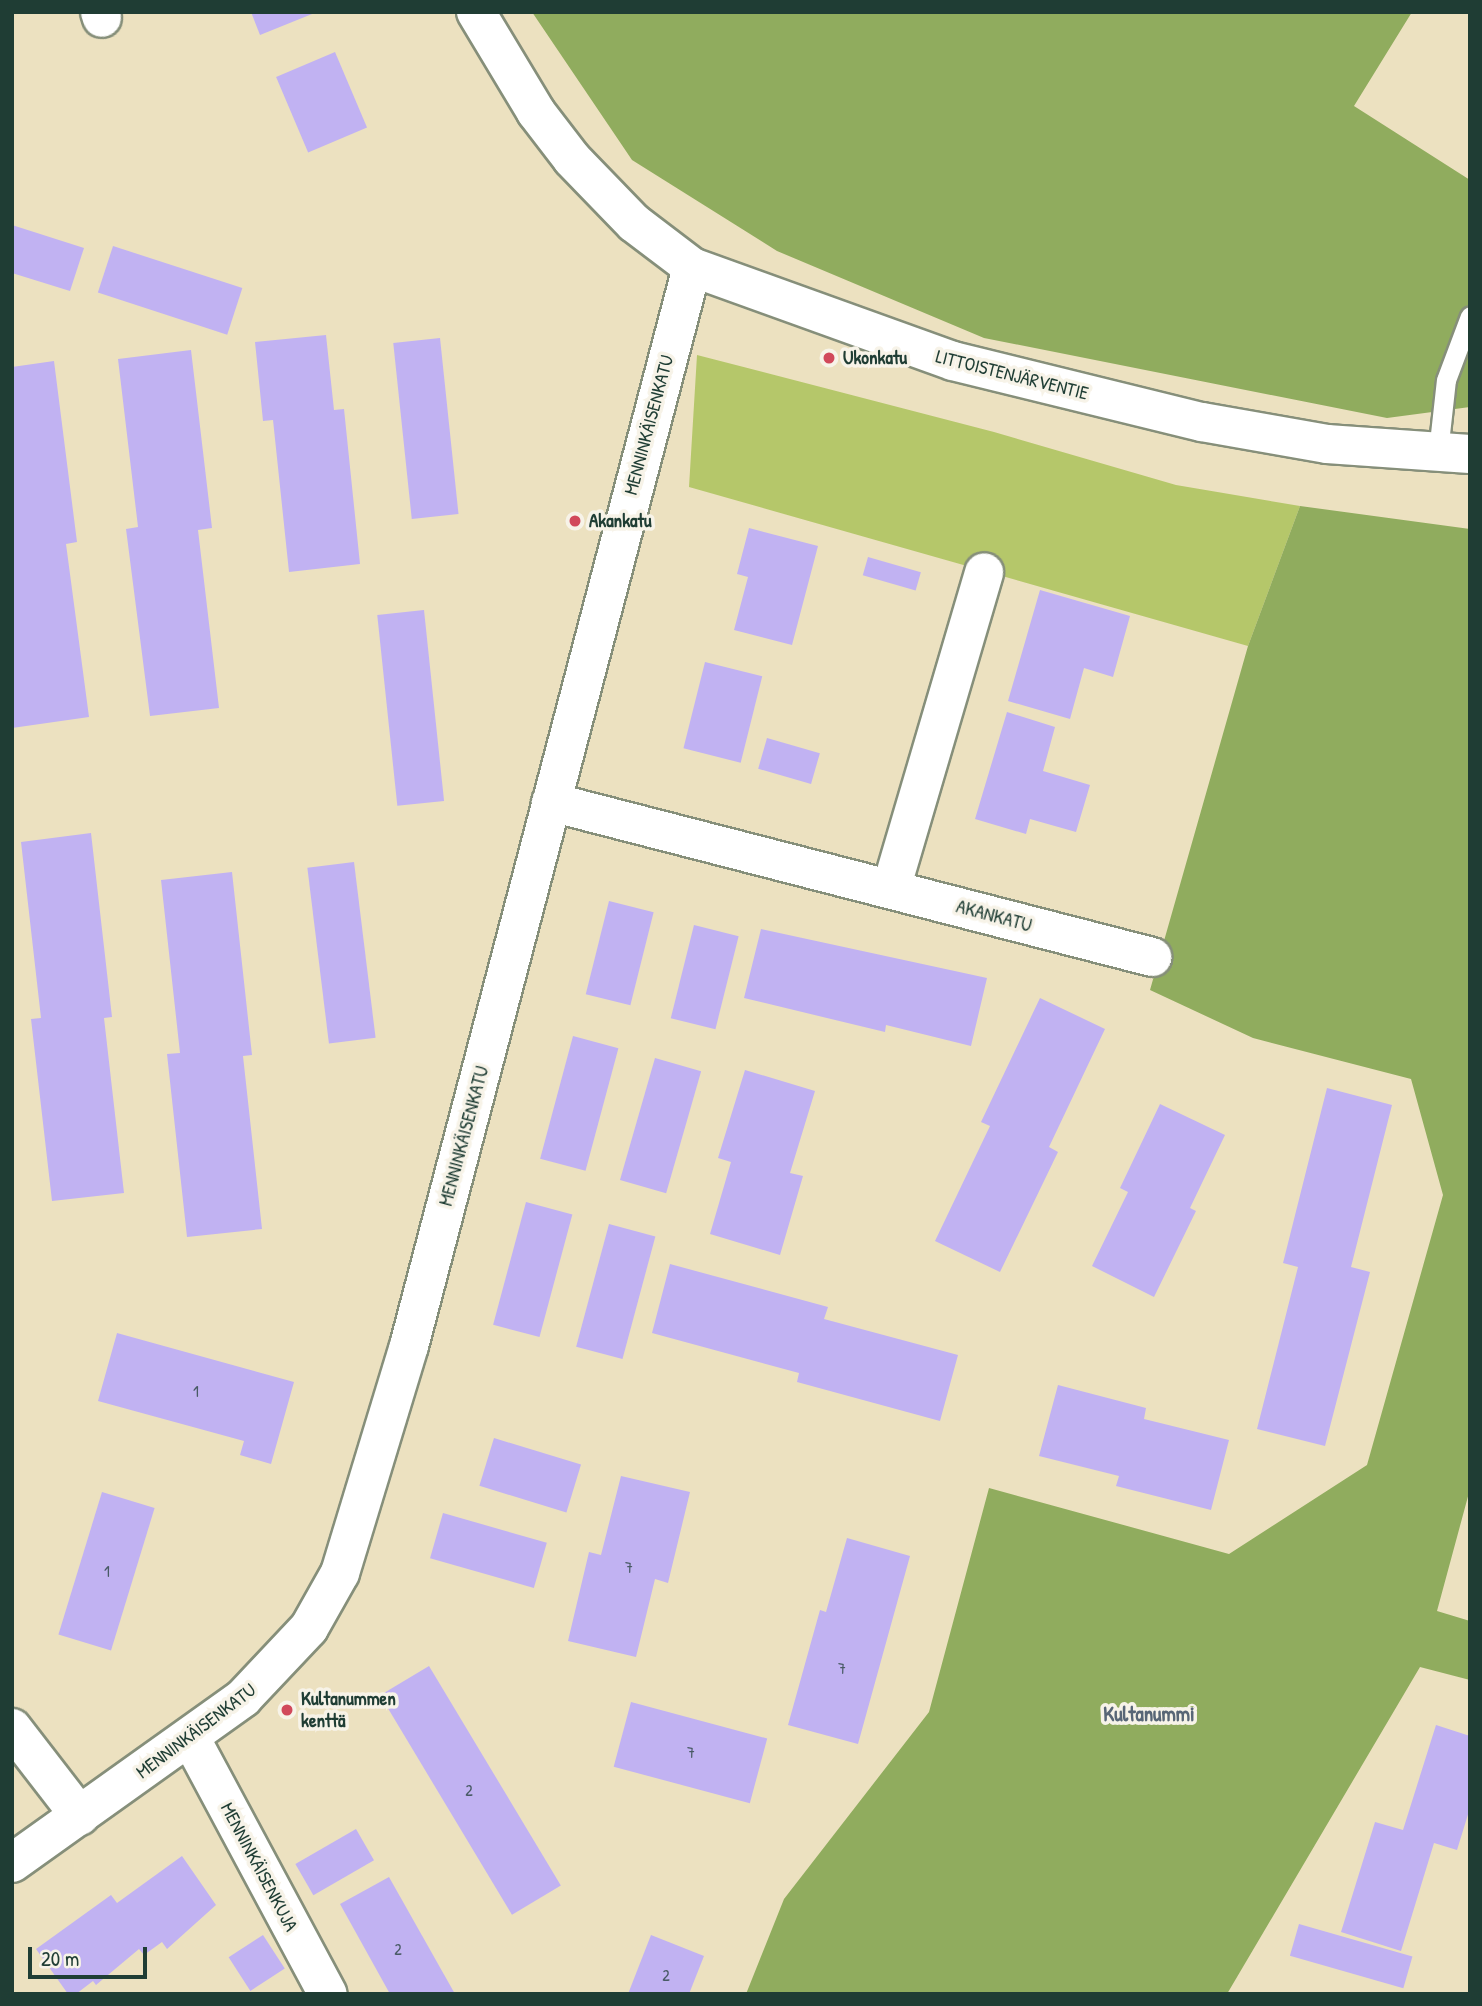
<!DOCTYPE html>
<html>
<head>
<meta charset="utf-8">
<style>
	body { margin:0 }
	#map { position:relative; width:1482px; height:2006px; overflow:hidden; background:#ece1c0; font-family:"Patrick Hand",sans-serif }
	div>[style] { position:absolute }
	.green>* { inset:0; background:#b5c76a }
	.forest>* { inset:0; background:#90ac5e }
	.building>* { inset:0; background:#c1b2f2; transform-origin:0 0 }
	.roads { filter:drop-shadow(2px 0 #868f7a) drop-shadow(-2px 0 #868f7a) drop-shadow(0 2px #868f7a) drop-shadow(0 -2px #868f7a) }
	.service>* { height:19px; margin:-9.5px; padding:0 9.5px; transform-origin:9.5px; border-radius:9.5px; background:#fff }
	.minor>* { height:38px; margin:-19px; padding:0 19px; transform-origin:19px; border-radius:19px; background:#fff }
	.tertiary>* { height:38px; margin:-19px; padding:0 19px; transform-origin:19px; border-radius:19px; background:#fff }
	.dots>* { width:19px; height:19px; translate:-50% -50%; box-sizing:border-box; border:4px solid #f7f3e8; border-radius:50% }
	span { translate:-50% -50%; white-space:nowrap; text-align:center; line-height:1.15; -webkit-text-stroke:7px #f7f3e8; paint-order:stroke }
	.number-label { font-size:16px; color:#485a64 }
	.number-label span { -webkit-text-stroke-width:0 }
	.poi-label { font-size:19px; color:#1f3d34; font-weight:700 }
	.left { translate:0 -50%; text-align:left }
	.street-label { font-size:19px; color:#1f3d34 }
	.neighbourhood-label { font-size:21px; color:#586676; font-weight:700 }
	.frame { position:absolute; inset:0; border:14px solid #1f3d34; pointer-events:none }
	.scale { position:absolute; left:28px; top:1947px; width:119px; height:32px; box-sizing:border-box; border:4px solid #1f3d34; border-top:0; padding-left:9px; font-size:21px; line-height:24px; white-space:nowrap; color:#1f3d34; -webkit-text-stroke:5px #f7f3e8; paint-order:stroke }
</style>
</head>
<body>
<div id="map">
	<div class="green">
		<i style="clip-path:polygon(697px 355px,994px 432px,1176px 485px,1300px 506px,1248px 646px,689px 487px)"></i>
	</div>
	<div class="forest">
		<i style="clip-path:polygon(532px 12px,1412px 12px,1354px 106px,1470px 180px,1470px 407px,1387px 418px,984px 338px,777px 251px,632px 160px)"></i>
		<i style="clip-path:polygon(1300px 506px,1470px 529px,1470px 1489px,1437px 1611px,1470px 1621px,1470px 1680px,1420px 1667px,1227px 1994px,746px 1994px,784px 1899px,929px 1712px,989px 1488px,1229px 1554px,1367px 1465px,1443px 1195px,1411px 1079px,1253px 1038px,1150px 990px,1248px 646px)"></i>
	</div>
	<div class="building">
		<i style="clip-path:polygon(251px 12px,317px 12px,260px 35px)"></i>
		<i style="left:335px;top:52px;width:82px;height:64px;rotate:67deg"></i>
		<i style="clip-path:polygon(12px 225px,84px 248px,70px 291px,12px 273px)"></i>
		<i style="left:113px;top:246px;width:136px;height:49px;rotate:18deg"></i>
		<i style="clip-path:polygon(326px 335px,334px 410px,344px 409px,360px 564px,289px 572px,273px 420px,263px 421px,255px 342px)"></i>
		<i style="left:440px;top:338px;width:177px;height:47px;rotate:84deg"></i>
		<i style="clip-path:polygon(191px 350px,212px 528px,198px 530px,219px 708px,150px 716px,126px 529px,138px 527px,118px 359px)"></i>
		<i style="clip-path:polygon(54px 361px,77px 542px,66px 544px,89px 717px,12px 728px,12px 367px)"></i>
		<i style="clip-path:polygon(749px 528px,818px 546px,792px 645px,734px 630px,748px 577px,737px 574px)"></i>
		<i style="left:868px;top:557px;width:55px;height:19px;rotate:16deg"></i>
		<i style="clip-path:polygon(1040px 590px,1130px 616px,1113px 677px,1084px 668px,1070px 719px,1008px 701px)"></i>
		<i style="left:424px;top:610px;width:192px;height:47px;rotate:84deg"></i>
		<i style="left:705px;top:662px;width:59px;height:89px;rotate:14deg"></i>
		<i style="clip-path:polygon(1007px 712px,1055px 727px,1043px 771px,1090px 785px,1076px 832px,1030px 819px,1026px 834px,975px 819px)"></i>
		<i style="left:767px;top:738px;width:55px;height:32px;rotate:16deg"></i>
		<i style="clip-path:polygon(91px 833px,112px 1017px,104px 1018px,124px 1193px,52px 1201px,31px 1019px,41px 1018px,21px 842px)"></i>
		<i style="left:354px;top:862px;width:177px;height:47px;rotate:83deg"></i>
		<i style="clip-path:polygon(232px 872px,252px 1055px,243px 1056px,262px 1229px,187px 1237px,167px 1054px,180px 1053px,161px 880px)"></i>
		<i style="left:609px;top:901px;width:46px;height:96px;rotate:14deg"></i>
		<i style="left:694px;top:925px;width:46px;height:96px;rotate:14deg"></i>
		<i style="clip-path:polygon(761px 929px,987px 978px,971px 1046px,886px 1025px,885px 1032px,744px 998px)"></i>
		<i style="clip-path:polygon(1040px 998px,1105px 1029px,1049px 1147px,1058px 1152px,1000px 1272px,935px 1241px,990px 1126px,981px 1122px)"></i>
		<i style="left:573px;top:1036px;width:47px;height:127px;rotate:15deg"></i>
		<i style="left:655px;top:1058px;width:48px;height:127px;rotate:16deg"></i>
		<i style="clip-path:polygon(745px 1070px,815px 1091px,790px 1173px,803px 1176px,780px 1255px,710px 1234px,731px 1162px,718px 1158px)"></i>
		<i style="clip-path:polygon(1327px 1088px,1392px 1105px,1351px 1267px,1370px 1272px,1325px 1446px,1257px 1429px,1298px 1267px,1283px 1263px)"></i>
		<i style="clip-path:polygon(1160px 1104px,1225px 1135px,1190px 1208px,1196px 1211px,1154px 1297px,1092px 1266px,1128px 1192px,1120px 1188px)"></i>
		<i style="left:526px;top:1202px;width:48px;height:127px;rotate:15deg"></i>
		<i style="left:609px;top:1224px;width:48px;height:127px;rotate:15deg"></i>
		<i style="clip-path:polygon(670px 1264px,828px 1307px,824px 1319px,958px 1355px,940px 1421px,797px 1382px,799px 1373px,652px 1333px)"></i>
		<i style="clip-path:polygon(117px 1333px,294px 1382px,271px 1464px,240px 1455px,244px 1441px,98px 1401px)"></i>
		<i style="clip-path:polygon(1058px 1385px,1146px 1408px,1144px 1419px,1229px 1440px,1211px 1510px,1116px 1486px,1119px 1476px,1039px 1456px)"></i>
		<i style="left:494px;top:1438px;width:91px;height:50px;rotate:17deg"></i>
		<i style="clip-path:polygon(621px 1476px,690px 1492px,668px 1583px,655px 1579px,636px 1657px,568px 1641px,589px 1552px,601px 1555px)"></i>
		<i style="left:102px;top:1492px;width:55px;height:149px;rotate:17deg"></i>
		<i style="left:443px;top:1513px;width:108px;height:47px;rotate:16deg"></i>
		<i style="clip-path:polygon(847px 1538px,910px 1556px,858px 1744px,788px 1725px,820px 1610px,826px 1612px)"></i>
		<i style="left:429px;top:1666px;width:256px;height:57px;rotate:59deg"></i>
		<i style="left:631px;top:1702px;width:141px;height:67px;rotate:15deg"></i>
		<i style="clip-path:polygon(1436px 1725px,1470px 1736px,1470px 1808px,1457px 1850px,1434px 1843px,1401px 1951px,1341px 1932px,1375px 1822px,1403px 1830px)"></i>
		<i style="left:356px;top:1829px;width:36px;height:70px;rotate:60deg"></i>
		<i style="clip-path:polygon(182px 1856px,216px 1905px,167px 1949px,162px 1942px,144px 1955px,139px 1949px,96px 1985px,93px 1981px,76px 1994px,68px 1994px,36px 1949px,111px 1895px,117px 1903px)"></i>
		<i style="clip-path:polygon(389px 1877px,455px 1994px,390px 1994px,340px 1904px)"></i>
		<i style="left:1299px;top:1924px;width:118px;height:33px;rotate:16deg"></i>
		<i style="left:263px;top:1935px;width:40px;height:41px;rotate:57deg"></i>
		<i style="clip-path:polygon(651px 1935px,704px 1956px,689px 1994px,628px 1994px)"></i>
	</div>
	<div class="roads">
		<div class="service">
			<i style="left:1438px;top:452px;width:72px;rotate:-83.7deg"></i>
			<i style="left:1446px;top:380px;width:68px;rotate:-69.4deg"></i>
		</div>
		<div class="minor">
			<i style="left:100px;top:12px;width:6px;rotate:72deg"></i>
			<i style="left:551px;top:802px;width:621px;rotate:14.46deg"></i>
			<i style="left:891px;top:889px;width:330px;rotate:-73.6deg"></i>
			<i style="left:12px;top:1728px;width:111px;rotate:52.3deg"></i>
			<i style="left:191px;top:1739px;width:289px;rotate:61.8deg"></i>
		</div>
		<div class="tertiary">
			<i style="left:476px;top:12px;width:117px;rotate:59deg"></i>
			<i style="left:536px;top:112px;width:59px;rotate:52.5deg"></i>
			<i style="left:572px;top:159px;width:89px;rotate:45.9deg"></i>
			<i style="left:634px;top:223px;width:73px;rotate:37.2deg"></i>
			<i style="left:692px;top:267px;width:277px;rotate:19.8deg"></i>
			<i style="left:953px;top:361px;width:256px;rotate:13.8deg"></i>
			<i style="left:1202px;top:422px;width:127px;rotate:10deg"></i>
			<i style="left:1327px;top:444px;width:143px;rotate:4deg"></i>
			<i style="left:12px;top:1863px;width:284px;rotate:-35.5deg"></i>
			<i style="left:243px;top:1698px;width:96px;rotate:-46.7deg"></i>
			<i style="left:309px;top:1628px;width:63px;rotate:-60.6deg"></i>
			<i style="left:340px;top:1573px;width:237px;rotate:-73.1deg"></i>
			<i style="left:409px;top:1346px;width:1115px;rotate:-75.3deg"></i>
		</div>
	</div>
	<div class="dots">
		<i style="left:829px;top:358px;background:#d1495b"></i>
		<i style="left:575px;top:521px;background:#d1495b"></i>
		<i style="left:287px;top:1710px;background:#d1495b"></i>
	</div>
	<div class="number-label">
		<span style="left:196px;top:1391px">1</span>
		<span style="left:629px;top:1567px">7</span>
		<span style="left:107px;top:1571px">1</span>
		<span style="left:842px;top:1668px">7</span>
		<span style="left:691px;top:1752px">7</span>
		<span style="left:469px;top:1790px">2</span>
		<span style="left:398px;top:1949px">2</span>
		<span style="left:666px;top:1975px">2</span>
	</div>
	<div class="poi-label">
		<span class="left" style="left:843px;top:358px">Ukonkatu</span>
		<span class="left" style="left:589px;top:521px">Akankatu</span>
		<span class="left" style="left:301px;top:1710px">Kultanummen<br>kenttä</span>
	</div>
	<div class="street-label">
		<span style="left:1012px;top:375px;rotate:14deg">LITTOISTENJÄRVENTIE</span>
		<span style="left:649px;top:425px;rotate:-75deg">MENNINKÄISENKATU</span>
		<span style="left:994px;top:916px;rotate:15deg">AKANKATU</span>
		<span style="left:464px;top:1136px;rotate:-75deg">MENNINKÄISENKATU</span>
		<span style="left:196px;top:1731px;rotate:-37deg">MENNINKÄISENKATU</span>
		<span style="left:259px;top:1867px;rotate:62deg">MENNINKÄISENKUJA</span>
	</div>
	<div class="neighbourhood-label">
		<span style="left:1149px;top:1714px">Kultanummi</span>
	</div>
	<div class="frame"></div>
	<div class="scale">20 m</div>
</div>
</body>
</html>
